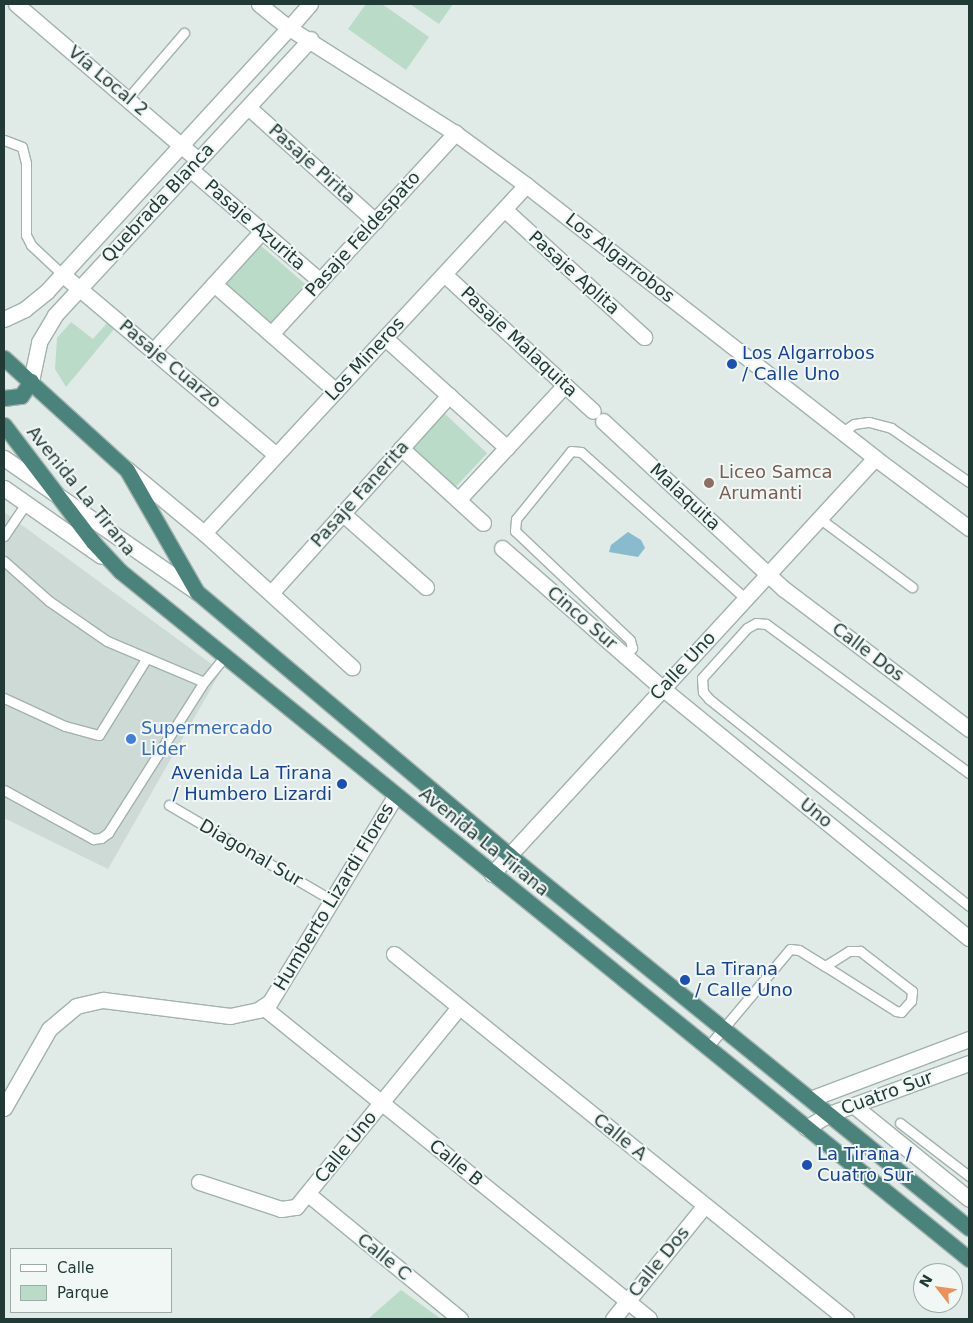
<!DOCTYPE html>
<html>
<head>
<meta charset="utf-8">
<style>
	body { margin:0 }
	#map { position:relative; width:973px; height:1323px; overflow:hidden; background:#e0eae7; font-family:"DejaVu Sans",sans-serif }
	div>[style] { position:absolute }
	.built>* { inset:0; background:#cedad6 }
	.green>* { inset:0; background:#b9dbc7; transform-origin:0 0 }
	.water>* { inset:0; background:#89bbce }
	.roads { filter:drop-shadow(1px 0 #a3b2ae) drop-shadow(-1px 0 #a3b2ae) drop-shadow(0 1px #a3b2ae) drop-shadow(0 -1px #a3b2ae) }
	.service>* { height:9px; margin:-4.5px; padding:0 4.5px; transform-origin:4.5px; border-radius:4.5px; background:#fff }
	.minor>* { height:15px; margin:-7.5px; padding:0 7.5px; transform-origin:7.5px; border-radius:7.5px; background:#fff }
	.tertiary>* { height:15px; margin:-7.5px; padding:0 7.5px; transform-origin:7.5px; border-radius:7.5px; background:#fff }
	.secondary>* { height:15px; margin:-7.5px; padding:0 7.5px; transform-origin:7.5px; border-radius:7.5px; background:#fff }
	.trunk>* { height:15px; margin:-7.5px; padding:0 7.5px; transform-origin:7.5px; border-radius:7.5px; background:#4a827c }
	.dots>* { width:14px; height:14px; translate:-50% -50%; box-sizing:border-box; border:2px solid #f0f7f5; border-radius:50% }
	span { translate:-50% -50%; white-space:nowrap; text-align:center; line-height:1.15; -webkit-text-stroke:4px #f0f7f5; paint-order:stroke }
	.street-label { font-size:18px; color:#213a36 }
	.transit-label { font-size:18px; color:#164399 }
	.left { translate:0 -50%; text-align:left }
	.right { translate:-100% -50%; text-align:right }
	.education-label { font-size:18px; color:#785e54 }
	.shop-label { font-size:18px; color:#366cbe }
	.frame { position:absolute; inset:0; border:5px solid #213a36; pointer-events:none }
	.legend { position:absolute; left:10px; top:1248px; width:162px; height:65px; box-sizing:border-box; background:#f0f7f5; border:1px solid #9daba9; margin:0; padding:6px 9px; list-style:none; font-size:15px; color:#213a36 }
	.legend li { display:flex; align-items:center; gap:10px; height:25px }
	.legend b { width:25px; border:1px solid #9daba9 }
	.north { position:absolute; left:913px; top:1263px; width:50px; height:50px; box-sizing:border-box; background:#f0f7f5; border:1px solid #9daba9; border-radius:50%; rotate:300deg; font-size:14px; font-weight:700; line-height:20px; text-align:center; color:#213a36 }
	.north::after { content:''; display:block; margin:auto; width:18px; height:22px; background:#ed915b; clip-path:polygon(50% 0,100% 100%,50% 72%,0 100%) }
</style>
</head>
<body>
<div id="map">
	<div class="built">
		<i style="clip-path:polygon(4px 512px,221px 671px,108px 869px,4px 818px)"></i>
	</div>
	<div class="green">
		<i style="clip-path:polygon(366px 4px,382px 4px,429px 37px,406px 70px,348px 29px)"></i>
		<i style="clip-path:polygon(410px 4px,453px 4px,439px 24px)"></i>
		<i style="left:259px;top:244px;width:61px;height:52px;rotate:41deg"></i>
		<i style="clip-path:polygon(71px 322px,93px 339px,108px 322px,115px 328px,66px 387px,55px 369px,57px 338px)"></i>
		<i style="left:444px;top:413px;width:59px;height:47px;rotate:43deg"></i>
		<i style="clip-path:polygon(401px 1290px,441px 1319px,368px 1319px)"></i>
	</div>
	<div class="water">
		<i style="clip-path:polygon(628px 532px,641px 540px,645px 548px,638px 557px,609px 552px,611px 545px)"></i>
	</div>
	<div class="roads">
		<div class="service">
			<i style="left:128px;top:98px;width:86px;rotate:-49.3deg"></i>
			<i style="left:4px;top:140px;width:19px;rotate:21deg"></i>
			<i style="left:22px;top:147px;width:16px;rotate:76deg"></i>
			<i style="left:26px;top:163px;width:72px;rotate:90deg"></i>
			<i style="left:26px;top:235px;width:11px;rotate:63deg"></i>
			<i style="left:31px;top:245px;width:42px;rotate:43.1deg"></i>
			<i style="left:842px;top:432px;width:14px;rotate:-34deg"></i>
			<i style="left:854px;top:424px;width:15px;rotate:-8deg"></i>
			<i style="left:869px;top:422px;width:23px;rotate:15deg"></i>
			<i style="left:891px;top:428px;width:95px;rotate:34.7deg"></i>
			<i style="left:819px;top:518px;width:116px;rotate:36.6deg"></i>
			<i style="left:4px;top:536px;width:41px;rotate:-55.9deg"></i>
			<i style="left:4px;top:561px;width:60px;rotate:41.6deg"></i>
			<i style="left:49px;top:601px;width:70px;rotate:34.6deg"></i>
			<i style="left:107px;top:641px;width:105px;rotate:22.9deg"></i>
			<i style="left:625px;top:656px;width:11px;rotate:-49deg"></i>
			<i style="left:632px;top:648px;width:8px;rotate:-104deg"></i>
			<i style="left:630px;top:640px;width:158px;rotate:-136.5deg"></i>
			<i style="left:515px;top:531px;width:12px;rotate:-85deg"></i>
			<i style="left:516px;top:519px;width:87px;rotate:-51deg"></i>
			<i style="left:571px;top:451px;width:10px;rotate:6deg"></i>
			<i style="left:581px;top:452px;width:220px;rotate:41.7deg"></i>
			<i style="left:4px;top:698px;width:67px;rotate:24.7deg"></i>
			<i style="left:65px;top:726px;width:35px;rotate:15deg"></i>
			<i style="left:99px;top:735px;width:89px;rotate:-58.3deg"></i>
			<i style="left:969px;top:773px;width:252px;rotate:-143.7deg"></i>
			<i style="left:766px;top:624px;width:10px;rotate:-174deg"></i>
			<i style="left:756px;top:623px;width:10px;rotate:151deg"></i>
			<i style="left:747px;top:628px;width:67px;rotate:132deg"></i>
			<i style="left:702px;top:678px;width:14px;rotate:86deg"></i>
			<i style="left:703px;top:692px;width:9px;rotate:49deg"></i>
			<i style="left:709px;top:699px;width:332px;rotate:38.5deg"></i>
			<i style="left:4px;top:790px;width:102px;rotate:28.8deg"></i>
			<i style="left:93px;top:839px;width:8px;rotate:-7deg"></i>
			<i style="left:101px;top:838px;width:9px;rotate:-36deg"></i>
			<i style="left:108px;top:833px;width:179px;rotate:-57.6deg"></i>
			<i style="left:204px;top:682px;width:33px;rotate:-51deg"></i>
			<i style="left:169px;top:805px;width:190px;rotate:30.3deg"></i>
			<i style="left:707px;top:1048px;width:129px;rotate:-50deg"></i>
			<i style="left:790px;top:949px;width:9px;rotate:6deg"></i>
			<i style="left:799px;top:950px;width:31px;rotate:32deg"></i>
			<i style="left:825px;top:966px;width:84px;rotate:32.4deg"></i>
			<i style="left:896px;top:1011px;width:5px;rotate:11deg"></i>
			<i style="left:901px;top:1012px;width:15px;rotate:-48deg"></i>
			<i style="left:911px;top:1001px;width:10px;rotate:-84deg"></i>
			<i style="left:912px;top:991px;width:66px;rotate:-142.4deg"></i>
			<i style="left:860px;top:951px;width:11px;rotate:180deg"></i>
			<i style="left:849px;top:951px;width:28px;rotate:148deg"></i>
			<i style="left:900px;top:1123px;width:87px;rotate:37.5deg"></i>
		</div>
		<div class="minor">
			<i style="left:16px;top:4px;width:240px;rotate:40.6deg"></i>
			<i style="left:259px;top:4px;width:38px;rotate:39deg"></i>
			<i style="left:289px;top:28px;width:32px;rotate:-49deg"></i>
			<i style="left:248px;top:107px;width:171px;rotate:41.9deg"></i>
			<i style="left:190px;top:169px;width:172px;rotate:40.7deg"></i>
			<i style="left:504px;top:209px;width:190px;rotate:42.4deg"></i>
			<i style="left:62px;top:274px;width:280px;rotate:40.2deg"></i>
			<i style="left:444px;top:274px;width:202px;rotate:42.6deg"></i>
			<i style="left:214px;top:284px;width:162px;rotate:41.3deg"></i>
			<i style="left:271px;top:334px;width:273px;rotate:-47.5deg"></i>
			<i style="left:385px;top:338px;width:164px;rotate:42deg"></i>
			<i style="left:154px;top:350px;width:161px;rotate:-47.8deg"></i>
			<i style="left:603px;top:421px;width:247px;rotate:42.9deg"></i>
			<i style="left:784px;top:589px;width:232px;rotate:37.1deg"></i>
			<i style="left:401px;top:448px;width:111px;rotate:42.4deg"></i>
			<i style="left:128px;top:470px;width:99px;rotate:39.7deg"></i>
			<i style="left:204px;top:533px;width:200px;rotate:42.2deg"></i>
			<i style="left:458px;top:500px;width:157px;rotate:-47.1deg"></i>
			<i style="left:342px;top:513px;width:112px;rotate:41.4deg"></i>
			<i style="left:204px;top:533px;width:474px;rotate:-47.2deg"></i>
			<i style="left:502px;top:548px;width:213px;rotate:41.2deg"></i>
			<i style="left:662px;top:688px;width:396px;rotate:39.2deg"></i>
			<i style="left:271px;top:593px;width:266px;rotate:-48deg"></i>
			<i style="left:492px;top:874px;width:565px;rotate:-47.37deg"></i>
			<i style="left:394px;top:954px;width:581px;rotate:38.92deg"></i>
			<i style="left:263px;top:1007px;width:496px;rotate:38.9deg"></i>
			<i style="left:810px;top:1099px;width:170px;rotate:-20.7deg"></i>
			<i style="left:853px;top:1105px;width:149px;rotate:39deg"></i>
			<i style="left:4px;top:1108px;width:91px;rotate:-60.3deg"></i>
			<i style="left:49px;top:1029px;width:35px;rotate:-40deg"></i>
			<i style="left:76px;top:1006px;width:28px;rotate:-13deg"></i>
			<i style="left:103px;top:1000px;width:128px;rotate:7.2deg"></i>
			<i style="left:230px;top:1016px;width:29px;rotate:-12deg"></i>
			<i style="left:258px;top:1010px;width:14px;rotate:-34deg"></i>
			<i style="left:270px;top:1002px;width:242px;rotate:-58.7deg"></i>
			<i style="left:806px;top:1128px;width:27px;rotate:-31deg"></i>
			<i style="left:829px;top:1114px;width:149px;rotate:-20deg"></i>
			<i style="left:199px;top:1182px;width:86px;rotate:18.2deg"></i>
			<i style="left:281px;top:1209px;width:15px;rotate:-8deg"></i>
			<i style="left:296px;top:1207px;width:258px;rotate:-50.8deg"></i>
			<i style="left:308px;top:1194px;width:197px;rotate:39.4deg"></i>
			<i style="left:613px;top:1319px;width:146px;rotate:-51.1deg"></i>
		</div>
		<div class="tertiary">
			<i style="left:4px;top:319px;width:23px;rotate:-25deg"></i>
			<i style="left:25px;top:309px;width:28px;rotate:-39deg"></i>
			<i style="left:47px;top:291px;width:357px;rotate:-47.4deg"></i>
			<i style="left:289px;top:28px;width:196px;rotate:32.3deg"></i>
			<i style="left:455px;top:133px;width:88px;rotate:36.2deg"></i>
			<i style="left:526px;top:185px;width:443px;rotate:38deg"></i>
			<i style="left:875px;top:458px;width:117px;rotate:36.7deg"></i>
			<i style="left:31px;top:381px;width:40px;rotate:-78deg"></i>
			<i style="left:39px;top:342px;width:31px;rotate:-59deg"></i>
			<i style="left:55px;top:315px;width:376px;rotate:-47.2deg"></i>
		</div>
		<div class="secondary">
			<i style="left:4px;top:458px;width:235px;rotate:34.8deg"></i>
			<i style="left:4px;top:488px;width:118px;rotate:35deg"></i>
		</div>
		<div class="trunk">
			<i style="left:4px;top:358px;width:166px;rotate:42.3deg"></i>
			<i style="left:127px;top:470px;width:141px;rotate:60.2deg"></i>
			<i style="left:197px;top:592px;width:408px;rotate:40.1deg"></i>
			<i style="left:509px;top:855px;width:592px;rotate:39.04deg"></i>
			<i style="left:4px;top:398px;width:17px;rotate:-7deg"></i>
			<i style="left:21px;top:396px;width:18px;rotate:-56deg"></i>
			<i style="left:4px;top:425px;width:147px;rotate:52.7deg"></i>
			<i style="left:93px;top:542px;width:40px;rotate:47deg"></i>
			<i style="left:120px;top:571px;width:1093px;rotate:39.02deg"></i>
		</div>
	</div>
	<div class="dots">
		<i style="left:732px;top:364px;background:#1a4fb4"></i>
		<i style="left:709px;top:483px;background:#8d6e63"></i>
		<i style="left:131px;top:739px;background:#3f7fe0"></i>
		<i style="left:342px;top:784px;background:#1a4fb4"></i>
		<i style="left:685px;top:980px;background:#1a4fb4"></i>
		<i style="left:807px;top:1165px;background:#1a4fb4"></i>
	</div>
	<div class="street-label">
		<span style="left:108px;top:81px;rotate:40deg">Vía Local 2</span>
		<span style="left:312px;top:164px;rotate:42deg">Pasaje Pirita</span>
		<span style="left:158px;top:203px;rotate:-47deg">Quebrada Blanca</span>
		<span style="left:255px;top:225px;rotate:41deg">Pasaje Azurita</span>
		<span style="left:363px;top:234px;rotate:-48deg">Pasaje Feldespato</span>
		<span style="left:620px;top:258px;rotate:38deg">Los Algarrobos</span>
		<span style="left:574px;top:273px;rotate:42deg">Pasaje Aplita</span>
		<span style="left:519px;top:342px;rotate:43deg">Pasaje Malaquita</span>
		<span style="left:365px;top:359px;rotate:-47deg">Los Mineros</span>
		<span style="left:170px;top:364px;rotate:40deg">Pasaje Cuarzo</span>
		<span style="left:81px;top:491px;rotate:51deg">Avenida La Tirana</span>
		<span style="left:360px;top:494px;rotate:-48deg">Pasaje Fanerita</span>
		<span style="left:685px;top:497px;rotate:43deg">Malaquita</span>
		<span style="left:582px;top:618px;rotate:41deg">Cinco Sur</span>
		<span style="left:868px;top:652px;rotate:37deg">Calle Dos</span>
		<span style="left:683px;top:666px;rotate:-47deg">Calle Uno</span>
		<span style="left:816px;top:813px;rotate:39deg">Uno</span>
		<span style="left:484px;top:842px;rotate:39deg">Avenida La Tirana</span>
		<span style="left:251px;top:853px;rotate:30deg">Diagonal Sur</span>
		<span style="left:334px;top:897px;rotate:-59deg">Humberto Lizardi Flores</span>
		<span style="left:887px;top:1093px;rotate:-20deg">Cuatro Sur</span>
		<span style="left:620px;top:1137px;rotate:39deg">Calle A</span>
		<span style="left:346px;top:1147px;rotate:-51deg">Calle Uno</span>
		<span style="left:456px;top:1163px;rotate:39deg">Calle B</span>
		<span style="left:384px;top:1257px;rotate:39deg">Calle C</span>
		<span style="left:659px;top:1262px;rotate:-51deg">Calle Dos</span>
	</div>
	<div class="transit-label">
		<span class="left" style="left:742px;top:364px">Los Algarrobos<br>/ Calle Uno</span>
		<span class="right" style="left:332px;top:784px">Avenida La Tirana<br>/ Humbero Lizardi</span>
		<span class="left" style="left:695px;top:980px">La Tirana<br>/ Calle Uno</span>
		<span class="left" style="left:817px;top:1165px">La Tirana /<br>Cuatro Sur</span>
	</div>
	<div class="education-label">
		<span class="left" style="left:719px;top:483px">Liceo Samca<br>Arumanti</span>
	</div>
	<div class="shop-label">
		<span class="left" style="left:141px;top:739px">Supermercado<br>Lider</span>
	</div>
	<div class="frame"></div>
	<ul class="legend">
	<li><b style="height:6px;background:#fff"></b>Calle</li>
	<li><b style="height:14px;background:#b9dbc7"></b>Parque</li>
	</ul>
	<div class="north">N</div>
</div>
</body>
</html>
